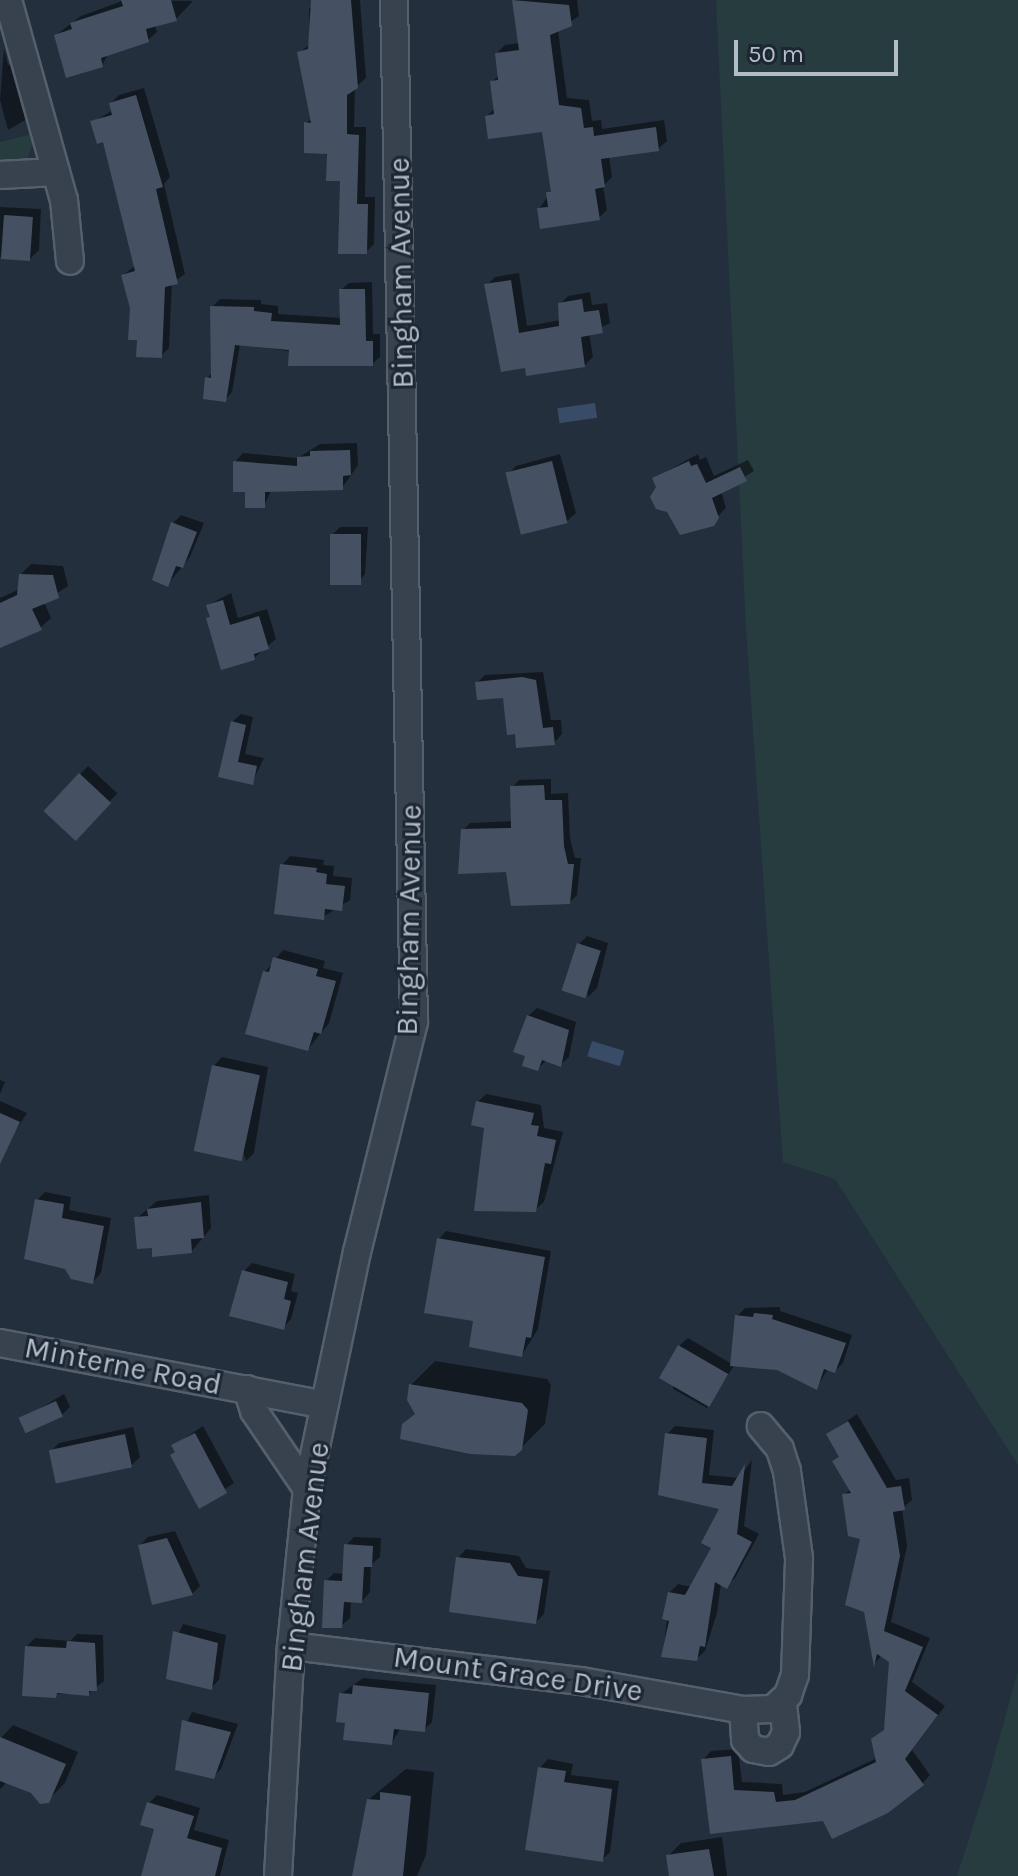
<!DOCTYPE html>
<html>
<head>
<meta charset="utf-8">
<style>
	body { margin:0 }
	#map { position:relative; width:1018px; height:1876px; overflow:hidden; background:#242f3e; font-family:Karla,sans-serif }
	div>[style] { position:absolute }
	.green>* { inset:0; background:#263c3f }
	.water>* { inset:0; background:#394c67; transform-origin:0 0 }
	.shadow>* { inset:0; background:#0007; transform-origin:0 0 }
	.building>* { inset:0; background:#455162; transform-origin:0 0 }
	.roads { filter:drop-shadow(2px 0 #565f6c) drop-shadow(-2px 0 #565f6c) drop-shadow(0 2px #565f6c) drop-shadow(0 -2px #565f6c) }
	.minor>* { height:26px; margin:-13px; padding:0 13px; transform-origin:13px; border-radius:13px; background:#38414e }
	span { translate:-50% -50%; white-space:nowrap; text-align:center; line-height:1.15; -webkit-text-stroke:6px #1d2633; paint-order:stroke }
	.street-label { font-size:30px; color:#b4bcc9 }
	.scale { position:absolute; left:734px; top:40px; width:164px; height:36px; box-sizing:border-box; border:4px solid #b4bcc9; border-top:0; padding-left:10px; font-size:24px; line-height:28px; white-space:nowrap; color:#b4bcc9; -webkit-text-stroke:6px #1d2633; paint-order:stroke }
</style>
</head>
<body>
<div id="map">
	<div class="green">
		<i style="clip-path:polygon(716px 0,1018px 0,1018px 1465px,835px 1179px,783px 1162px,746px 629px)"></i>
		<i style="clip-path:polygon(36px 133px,27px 160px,0 167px,0 142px)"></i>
		<i style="clip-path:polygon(1018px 1671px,1018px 1876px,957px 1876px,986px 1786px)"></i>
	</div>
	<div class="water">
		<i style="left:595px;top:403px;width:15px;height:38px;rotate:82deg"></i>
		<i style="left:592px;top:1041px;width:34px;height:16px;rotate:17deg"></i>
	</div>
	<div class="shadow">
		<i style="clip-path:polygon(125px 0,193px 1px,176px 19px,155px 25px,157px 32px,148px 40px,109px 53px,102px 65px,56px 35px,81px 16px)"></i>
		<i style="clip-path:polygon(316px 0,360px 0,366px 78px,355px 88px,354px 127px,366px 127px,365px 197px,375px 197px,374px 244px,366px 252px,342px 179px,306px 123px,312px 118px,299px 53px,310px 44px,309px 9px)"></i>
		<i style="clip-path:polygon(514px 0,577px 0,579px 16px,558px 30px,567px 98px,589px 100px,592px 121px,601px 120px,602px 129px,664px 120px,667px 141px,658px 149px,609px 156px,612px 177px,603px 186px,607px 210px,599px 218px,539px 209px,553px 189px,543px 129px,487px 116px,495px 108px,492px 82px,500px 74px,497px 53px,505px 45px,520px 43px)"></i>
		<i style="clip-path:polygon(4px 48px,8px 65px,14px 64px,29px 118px,8px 130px,0 100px)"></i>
		<i style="clip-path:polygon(144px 88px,170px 177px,164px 184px,185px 274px,172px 283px,169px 348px,161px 356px,139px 338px,123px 275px,135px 266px,104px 140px,93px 122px,113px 110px,111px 103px,119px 95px)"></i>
		<i style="clip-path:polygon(0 207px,41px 209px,39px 250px,30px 259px,0 257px)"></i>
		<i style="clip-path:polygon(519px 273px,527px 326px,561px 320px,560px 304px,568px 296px,590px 292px,592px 305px,607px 303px,610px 323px,589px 333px,593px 357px,585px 365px,528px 374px,487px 285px,495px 277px)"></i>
		<i style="clip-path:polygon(372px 282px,373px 334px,380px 334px,380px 357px,372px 364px,240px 344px,232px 392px,225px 400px,207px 378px,213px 372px,212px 307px,220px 299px,261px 300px,261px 304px,278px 306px,278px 314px,342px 318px,341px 290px,349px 283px)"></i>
		<i style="clip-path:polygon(357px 443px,358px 465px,342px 488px,272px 489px,264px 506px,247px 490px,235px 462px,243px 453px,298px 458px,320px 444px)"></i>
		<i style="clip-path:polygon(560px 454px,576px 513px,567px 521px,508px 474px,516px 466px)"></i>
		<i style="clip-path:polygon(698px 454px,700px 460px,706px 457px,714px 476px,748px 460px,754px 471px,721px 491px,726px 508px,717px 517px,658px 487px,654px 478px)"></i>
		<i style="clip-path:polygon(181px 515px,204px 523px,190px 557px,168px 584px,154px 579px,173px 523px)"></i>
		<i style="clip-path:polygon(340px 527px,368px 527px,365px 574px,357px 583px,332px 535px)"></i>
		<i style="clip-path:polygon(31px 564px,63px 566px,68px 586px,44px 602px,51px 618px,40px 628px,0 646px,0 598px,20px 589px,21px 574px)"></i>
		<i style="clip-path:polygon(231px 593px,238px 618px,267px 609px,276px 639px,254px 658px,208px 605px)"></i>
		<i style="clip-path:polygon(543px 672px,551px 720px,561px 720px,562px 734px,554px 743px,517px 732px,505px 695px,477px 683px,485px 675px)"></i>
		<i style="clip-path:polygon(241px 714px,253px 717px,245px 754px,264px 758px,252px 783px,220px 775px,232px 722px)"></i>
		<i style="left:88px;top:766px;width:40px;height:62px;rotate:43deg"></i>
		<i style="clip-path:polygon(551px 779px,551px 794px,568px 793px,570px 838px,575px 858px,581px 858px,577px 895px,570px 902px,508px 870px,463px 830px,470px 823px,513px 821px,512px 787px,519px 780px)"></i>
		<i style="clip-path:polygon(290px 856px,324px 860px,323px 865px,334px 866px,333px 876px,352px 878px,350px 900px,323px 917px,282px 865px)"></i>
		<i style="clip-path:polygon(587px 936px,608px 943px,597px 988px,588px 997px,579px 944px)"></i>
		<i style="clip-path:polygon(283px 950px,325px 961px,323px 968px,343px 973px,329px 1023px,308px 1049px,265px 972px)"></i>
		<i style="clip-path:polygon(537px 1008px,576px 1022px,569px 1057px,560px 1065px,547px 1060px,537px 1069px,527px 1055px,528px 1016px)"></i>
		<i style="clip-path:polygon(222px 1057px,268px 1067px,254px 1153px,246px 1161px,214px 1066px)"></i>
		<i style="clip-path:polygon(0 1080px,5px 1082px,0 1094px)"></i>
		<i style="clip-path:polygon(486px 1094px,541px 1105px,544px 1128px,563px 1132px,544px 1202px,535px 1210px,486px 1126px,478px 1102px)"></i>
		<i style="clip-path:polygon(0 1101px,27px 1113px,8px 1143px,0 1140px)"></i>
		<i style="clip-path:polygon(45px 1192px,71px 1197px,69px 1210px,111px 1218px,101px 1273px,93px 1282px,37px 1200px)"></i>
		<i style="clip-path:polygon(209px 1195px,211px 1228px,191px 1252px,153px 1246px,137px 1218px,157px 1201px)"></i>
		<i style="clip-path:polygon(446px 1231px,551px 1251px,538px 1329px,522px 1355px,476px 1320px,439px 1239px)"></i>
		<i style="clip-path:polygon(252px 1263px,295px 1274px,291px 1291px,298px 1293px,291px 1319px,283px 1328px,244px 1271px)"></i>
		<i style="clip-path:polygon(780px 1307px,780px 1311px,852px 1335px,843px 1363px,835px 1371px,828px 1369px,817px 1387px,778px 1368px,735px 1364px,707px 1408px,673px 1389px,679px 1346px,688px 1338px,732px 1364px,737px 1316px,745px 1308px)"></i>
		<i style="clip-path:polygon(435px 1361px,547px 1379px,551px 1385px,545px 1424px,520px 1449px,416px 1413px,411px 1385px)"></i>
		<i style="clip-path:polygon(64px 1394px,70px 1407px,62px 1415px,22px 1419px)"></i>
		<i style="clip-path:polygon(857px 1414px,896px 1480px,909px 1478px,912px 1500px,902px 1508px,907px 1546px,891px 1622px,930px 1638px,912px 1682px,945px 1706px,912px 1750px,930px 1775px,922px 1784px,824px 1819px,711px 1832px,703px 1760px,711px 1751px,738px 1749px,742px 1782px,782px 1784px,783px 1795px,805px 1792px,877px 1758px,873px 1740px,887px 1728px,891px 1661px,882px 1655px,875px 1663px,862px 1538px,844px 1495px,851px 1489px,841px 1455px,828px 1434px)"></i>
		<i style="clip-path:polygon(203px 1426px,234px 1483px,199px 1506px,173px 1446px)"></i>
		<i style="clip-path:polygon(675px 1426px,714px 1430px,709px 1475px,739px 1478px,752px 1460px,744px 1526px,759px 1534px,735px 1578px,726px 1586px,721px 1583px,717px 1613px,705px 1651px,696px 1659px,663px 1655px,670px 1592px,678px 1584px,692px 1587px,714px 1547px,722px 1508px,660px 1494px,667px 1434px)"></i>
		<i style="clip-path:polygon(133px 1427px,140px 1457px,132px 1465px,59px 1477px,51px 1451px,59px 1443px)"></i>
		<i style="clip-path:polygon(175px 1531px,200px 1586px,192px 1594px,140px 1545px,148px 1537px)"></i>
		<i style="clip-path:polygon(354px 1537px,381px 1538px,380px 1557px,371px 1565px,370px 1592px,362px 1601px,351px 1600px,350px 1618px,341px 1626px,326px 1581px,334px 1573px,344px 1574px,346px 1545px)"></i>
		<i style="clip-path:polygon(466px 1549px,519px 1556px,526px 1568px,550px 1571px,544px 1614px,536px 1622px,458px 1558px)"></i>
		<i style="clip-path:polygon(183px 1624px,226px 1635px,219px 1680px,211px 1688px,170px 1652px)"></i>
		<i style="clip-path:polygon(77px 1634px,103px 1635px,104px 1681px,88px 1694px,24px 1694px,27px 1646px,35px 1638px,70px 1641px)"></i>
		<i style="clip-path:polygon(363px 1678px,436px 1685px,432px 1722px,424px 1730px,401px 1727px,392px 1743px,347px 1721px,341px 1694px)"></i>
		<i style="clip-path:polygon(192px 1712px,238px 1724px,221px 1769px,213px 1777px,179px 1740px)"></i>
		<i style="clip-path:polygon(13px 1725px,78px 1752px,65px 1783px,51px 1797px,7px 1782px,0 1789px,0 1739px)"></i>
		<i style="clip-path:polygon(548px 1759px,573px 1764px,571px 1775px,619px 1781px,610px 1852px,602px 1860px,540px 1768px)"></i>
		<i style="clip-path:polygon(406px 1769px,434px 1772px,426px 1855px,417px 1876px,353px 1876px,368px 1800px)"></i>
		<i style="clip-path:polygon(157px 1795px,200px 1808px,194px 1830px,229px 1840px,220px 1876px,143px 1876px,156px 1828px,149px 1803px)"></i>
		<i style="clip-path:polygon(722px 1837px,727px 1876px,671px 1876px,668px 1856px,681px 1843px)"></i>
	</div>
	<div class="building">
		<i style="clip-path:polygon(121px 0,171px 0,177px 21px,146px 29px,149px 42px,101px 58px,103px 67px,66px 78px,54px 35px,72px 29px,70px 23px,123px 6px)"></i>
		<i style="clip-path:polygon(311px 0,351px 0,358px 88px,347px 95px,347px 134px,359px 135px,357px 204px,368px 204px,367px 254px,338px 254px,340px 181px,326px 181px,327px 154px,304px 153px,304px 122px,311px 123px,297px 52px,308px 49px)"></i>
		<i style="clip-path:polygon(512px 0,569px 5px,572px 26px,550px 35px,559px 105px,581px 108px,584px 128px,593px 127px,594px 136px,656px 127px,659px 151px,601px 159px,605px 187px,595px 189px,600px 220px,540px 229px,537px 208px,548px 207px,546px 192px,551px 192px,542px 132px,488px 139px,485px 116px,494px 114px,490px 81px,498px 80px,495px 53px,519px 50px)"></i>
		<i style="clip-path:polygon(136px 95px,163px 187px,156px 189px,178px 284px,165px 287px,162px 358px,136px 357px,137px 340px,128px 340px,130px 308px,121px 275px,135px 271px,103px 142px,97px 144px,90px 121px,112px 115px,109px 103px)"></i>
		<i style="left:4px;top:215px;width:29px;height:44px;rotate:4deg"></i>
		<i style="clip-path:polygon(511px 280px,519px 333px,559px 326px,558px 303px,582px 299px,584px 312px,599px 310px,603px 333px,581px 337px,585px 367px,526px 376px,525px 368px,501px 372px,484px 284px)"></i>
		<i style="clip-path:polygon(339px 289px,365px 289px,366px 341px,373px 341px,373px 366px,288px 366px,289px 350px,235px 345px,226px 402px,203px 399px,205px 377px,211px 378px,210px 306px,254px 307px,254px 311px,272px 313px,271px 321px,340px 325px)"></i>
		<i style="clip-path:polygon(350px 450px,351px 475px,343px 476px,343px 490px,265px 492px,265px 508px,245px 508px,245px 492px,233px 492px,233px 461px,297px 466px,297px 457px,310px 456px,310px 451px)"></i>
		<i style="left:552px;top:461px;width:64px;height:48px;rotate:76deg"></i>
		<i style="clip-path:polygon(689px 461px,691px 466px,697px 464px,706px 483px,740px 467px,747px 481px,712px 498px,719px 518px,714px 526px,680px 535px,667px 512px,656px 509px,650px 497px,656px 487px,652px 478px)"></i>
		<i style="clip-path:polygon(171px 522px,197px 532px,183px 568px,176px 566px,168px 587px,152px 580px)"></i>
		<i style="left:330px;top:534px;width:31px;height:51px"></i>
		<i style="clip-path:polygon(19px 574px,53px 575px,59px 598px,32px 609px,42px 630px,0 648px,0 603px,17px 595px)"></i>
		<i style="clip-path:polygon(223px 600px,230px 625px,259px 616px,269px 649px,254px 654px,255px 660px,221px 670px,206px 618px,210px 617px,206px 605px)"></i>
		<i style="clip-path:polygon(522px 677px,536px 680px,543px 728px,553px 727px,555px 745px,516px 748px,515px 734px,507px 735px,503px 698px,477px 700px,475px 682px)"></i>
		<i style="clip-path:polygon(231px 721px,246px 725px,238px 762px,257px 766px,253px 785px,218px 777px)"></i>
		<i style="left:79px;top:773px;width:44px;height:52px;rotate:43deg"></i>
		<i style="clip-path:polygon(544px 785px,545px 800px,562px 800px,564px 846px,568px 864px,574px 864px,570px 904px,511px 906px,506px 872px,458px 874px,461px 829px,511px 828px,510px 786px)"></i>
		<i style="clip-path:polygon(280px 864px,317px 868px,316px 872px,327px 874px,326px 884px,345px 886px,342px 911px,325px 909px,324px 920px,274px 914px)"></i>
		<i style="left:577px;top:943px;width:25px;height:50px;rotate:18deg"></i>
		<i style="clip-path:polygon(273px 957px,318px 969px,316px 976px,336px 981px,321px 1034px,314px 1032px,308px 1051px,245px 1034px,263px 971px,269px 972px)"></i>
		<i style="clip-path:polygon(527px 1015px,569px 1030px,561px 1067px,542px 1060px,538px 1071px,522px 1066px,525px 1056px,513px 1052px)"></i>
		<i style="left:212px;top:1065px;width:49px;height:88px;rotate:12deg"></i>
		<i style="clip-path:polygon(476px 1101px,534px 1113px,531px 1125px,539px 1126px,537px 1136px,556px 1140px,551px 1164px,545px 1163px,536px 1212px,474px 1211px,484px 1128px,471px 1125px)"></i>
		<i style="clip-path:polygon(0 1113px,20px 1122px,0 1164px)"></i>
		<i style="clip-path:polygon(35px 1199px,64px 1204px,62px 1218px,104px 1226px,93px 1284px,71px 1279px,65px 1269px,24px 1259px)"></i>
		<i style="clip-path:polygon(201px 1202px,204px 1238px,191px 1239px,192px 1253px,152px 1257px,152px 1248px,137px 1249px,134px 1217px,148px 1216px,147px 1209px)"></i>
		<i style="clip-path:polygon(437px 1238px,545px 1257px,531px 1338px,526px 1337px,522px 1357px,469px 1347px,473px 1321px,424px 1313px)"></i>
		<i style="clip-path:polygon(242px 1270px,288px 1282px,284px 1299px,291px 1301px,284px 1330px,229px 1316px)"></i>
		<i style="clip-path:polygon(754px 1313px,773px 1315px,772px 1319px,846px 1343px,835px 1373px,824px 1369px,817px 1390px,777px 1370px,730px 1366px,735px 1315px,753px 1317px)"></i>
		<i style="left:678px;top:1345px;width:58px;height:38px;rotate:30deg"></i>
		<i style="clip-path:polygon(409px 1384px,522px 1403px,528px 1410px,522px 1450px,515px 1456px,470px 1454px,400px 1439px,402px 1424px,415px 1414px,407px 1400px)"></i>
		<i style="left:56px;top:1401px;width:17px;height:41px;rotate:66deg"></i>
		<i style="clip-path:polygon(848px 1421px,887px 1488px,901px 1486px,905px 1510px,893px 1512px,900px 1556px,884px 1631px,923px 1647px,905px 1691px,938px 1715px,905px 1759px,924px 1785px,888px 1813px,832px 1839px,823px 1821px,710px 1834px,701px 1759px,731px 1756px,734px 1790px,774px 1792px,776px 1802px,795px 1800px,876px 1762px,871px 1739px,884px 1730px,889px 1662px,877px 1654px,874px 1667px,864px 1612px,845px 1605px,860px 1539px,848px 1536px,842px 1494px,851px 1493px,832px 1461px,839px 1457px,826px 1434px)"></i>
		<i style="clip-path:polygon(195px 1433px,227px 1493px,199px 1509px,170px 1455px,175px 1452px,171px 1445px)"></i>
		<i style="clip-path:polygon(665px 1433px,707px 1438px,702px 1483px,732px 1486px,745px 1464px,737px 1534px,752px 1542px,727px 1589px,715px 1582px,705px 1647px,700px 1646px,697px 1661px,661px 1657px,669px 1621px,662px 1619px,668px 1592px,685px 1595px,711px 1548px,701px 1543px,719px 1509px,658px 1495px)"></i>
		<i style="left:125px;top:1434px;width:34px;height:78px;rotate:78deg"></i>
		<i style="clip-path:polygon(167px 1538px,193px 1595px,152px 1605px,138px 1545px)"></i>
		<i style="clip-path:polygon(344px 1544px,373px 1546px,372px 1567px,364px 1567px,362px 1603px,344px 1602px,342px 1628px,322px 1628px,324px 1580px,342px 1581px)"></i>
		<i style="clip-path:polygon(456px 1557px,510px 1563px,518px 1576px,543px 1579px,536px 1624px,449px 1612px)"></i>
		<i style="clip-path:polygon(173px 1631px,218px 1643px,212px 1690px,166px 1679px)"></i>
		<i style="clip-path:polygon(67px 1641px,95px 1643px,97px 1691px,89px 1691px,89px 1696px,57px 1693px,56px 1698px,22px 1696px,25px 1646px,66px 1648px)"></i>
		<i style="clip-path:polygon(353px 1685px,429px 1693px,425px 1732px,394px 1729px,392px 1745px,343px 1740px,345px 1723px,336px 1722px,339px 1693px,352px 1694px)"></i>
		<i style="clip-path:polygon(182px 1720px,231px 1732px,214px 1779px,175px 1770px)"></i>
		<i style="clip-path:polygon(0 1737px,66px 1764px,49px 1803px,40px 1804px,31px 1793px,0 1781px)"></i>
		<i style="clip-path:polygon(538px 1767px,566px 1771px,564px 1782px,612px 1789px,603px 1862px,525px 1850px)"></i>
		<i style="clip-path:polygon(380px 1792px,411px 1796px,403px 1876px,352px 1876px,367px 1799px,380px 1800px)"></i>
		<i style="clip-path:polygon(147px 1802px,194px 1816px,187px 1838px,222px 1848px,215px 1876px,141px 1876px,154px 1829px,140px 1825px)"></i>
		<i style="clip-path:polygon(709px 1849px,714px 1876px,669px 1876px,666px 1855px)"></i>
	</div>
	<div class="roads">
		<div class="minor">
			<i style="left:8px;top:0;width:208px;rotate:74.4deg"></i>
			<i style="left:64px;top:200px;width:61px;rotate:84.4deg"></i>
			<i style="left:0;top:175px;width:56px;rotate:-3.1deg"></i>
			<i style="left:0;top:1343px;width:330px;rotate:10.8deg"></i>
			<i style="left:247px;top:1389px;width:23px;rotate:72deg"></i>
			<i style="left:254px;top:1411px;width:94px;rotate:55.8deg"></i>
			<i style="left:291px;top:1646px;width:292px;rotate:6.9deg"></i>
			<i style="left:581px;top:1681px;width:165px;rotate:10.1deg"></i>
			<i style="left:743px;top:1710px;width:30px;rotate:-2deg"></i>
			<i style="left:773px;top:1709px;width:21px;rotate:-43deg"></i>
			<i style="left:788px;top:1695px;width:21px;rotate:-71deg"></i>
			<i style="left:795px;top:1675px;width:117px;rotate:-88deg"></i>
			<i style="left:799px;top:1558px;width:88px;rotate:-97.9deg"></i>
			<i style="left:787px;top:1471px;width:23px;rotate:-108deg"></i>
			<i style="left:780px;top:1449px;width:30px;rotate:-130deg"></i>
			<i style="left:743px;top:1710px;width:30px;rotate:86deg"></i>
			<i style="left:745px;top:1740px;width:12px;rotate:48deg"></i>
			<i style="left:753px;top:1749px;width:16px;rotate:11deg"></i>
			<i style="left:769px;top:1752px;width:13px;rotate:-32deg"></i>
			<i style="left:780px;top:1745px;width:14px;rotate:-65deg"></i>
			<i style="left:786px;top:1732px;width:30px;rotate:-96deg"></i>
			<i style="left:278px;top:1876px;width:230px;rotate:-86.8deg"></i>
			<i style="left:291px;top:1646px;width:158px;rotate:-84.2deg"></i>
			<i style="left:307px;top:1489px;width:242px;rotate:-78.1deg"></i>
			<i style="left:357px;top:1252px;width:237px;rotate:-76.1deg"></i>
			<i style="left:414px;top:1022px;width:1022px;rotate:-91.12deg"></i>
		</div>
	</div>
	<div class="street-label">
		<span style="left:401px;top:273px;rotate:-91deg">Bingham Avenue</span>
		<span style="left:409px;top:920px;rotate:-89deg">Bingham Avenue</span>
		<span style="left:123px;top:1366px;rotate:11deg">Minterne Road</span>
		<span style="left:305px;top:1557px;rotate:-83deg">Bingham Avenue</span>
		<span style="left:518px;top:1674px;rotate:8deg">Mount Grace Drive</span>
	</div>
	<div class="scale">50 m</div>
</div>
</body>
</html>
